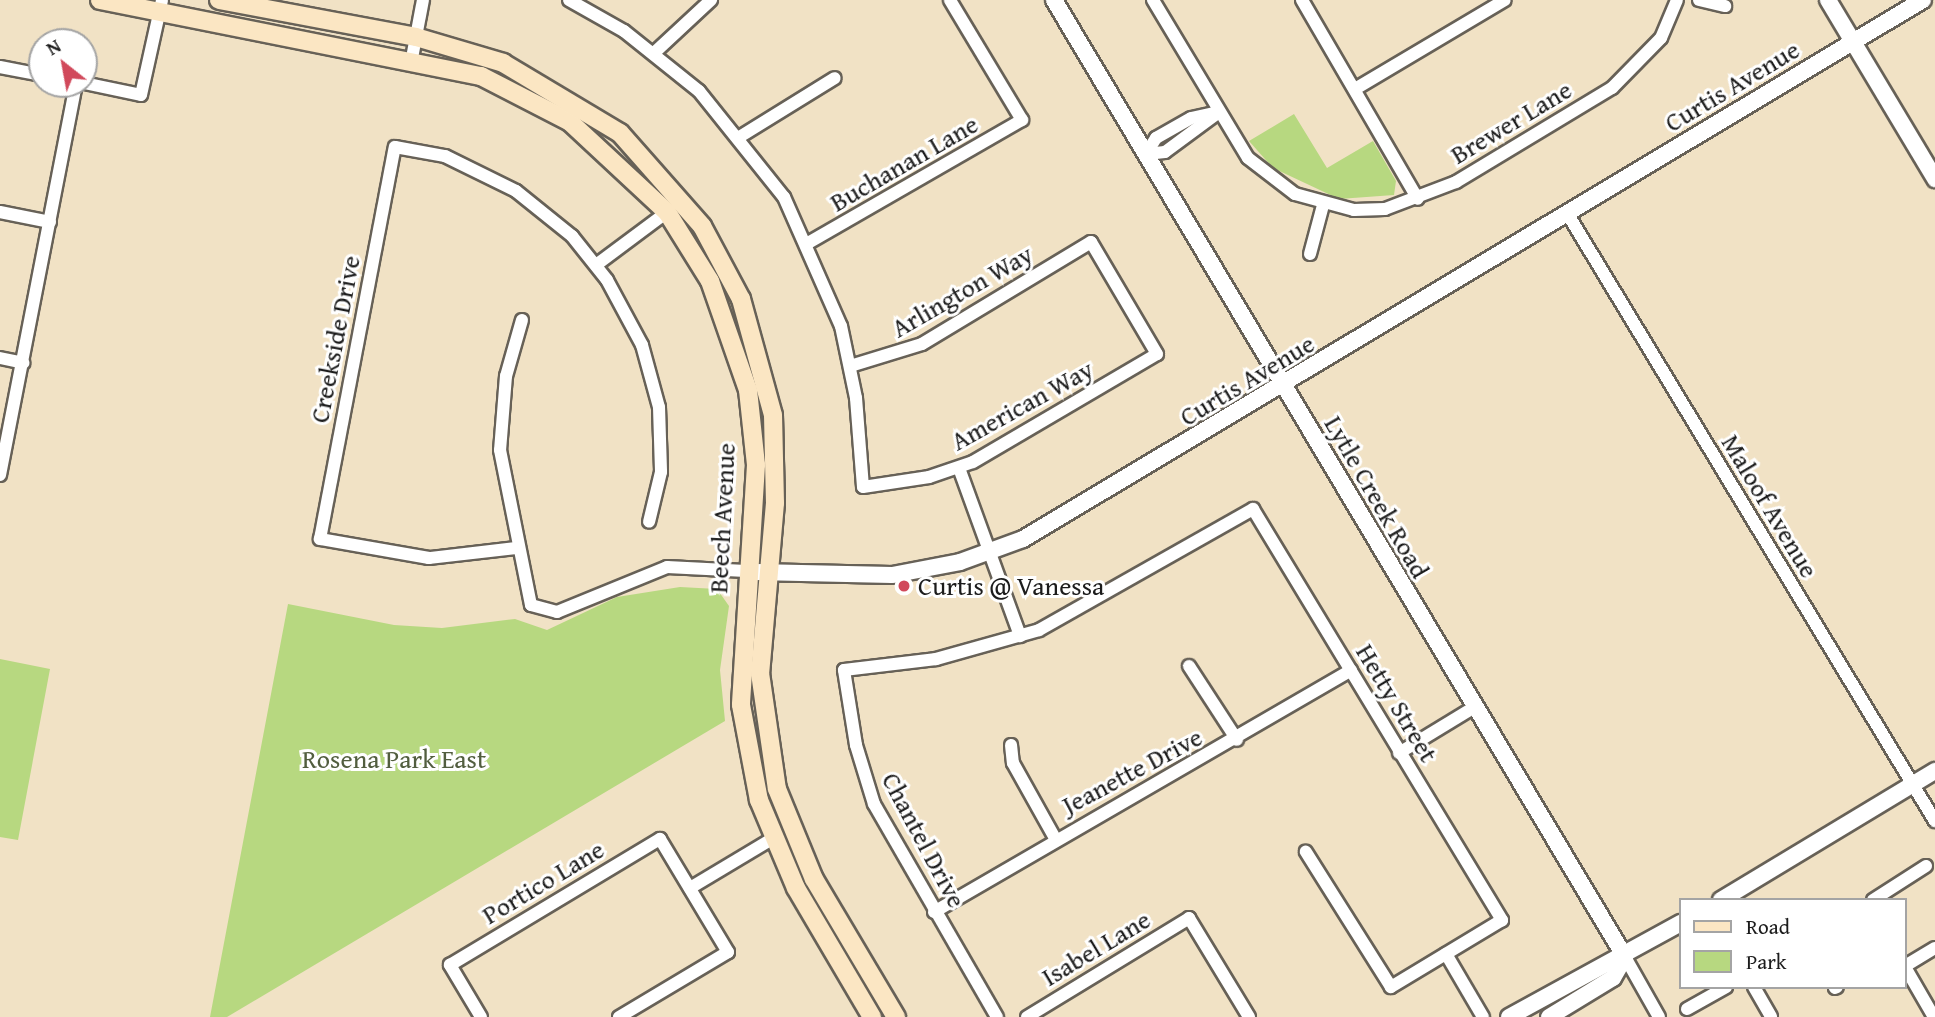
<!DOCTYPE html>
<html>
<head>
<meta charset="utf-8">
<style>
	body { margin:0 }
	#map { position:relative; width:1935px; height:1017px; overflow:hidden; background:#f1e2c5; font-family:"Gentium Book Plus",serif }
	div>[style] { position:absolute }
	.green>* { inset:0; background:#b7d880 }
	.roads { filter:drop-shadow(2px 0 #676157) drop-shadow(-2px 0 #676157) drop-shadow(0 2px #676157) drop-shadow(0 -2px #676157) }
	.minor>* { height:12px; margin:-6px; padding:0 6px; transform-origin:6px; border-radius:6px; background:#fff }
	.tertiary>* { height:16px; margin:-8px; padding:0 8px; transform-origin:8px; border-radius:8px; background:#fff }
	.secondary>* { height:18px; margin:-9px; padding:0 9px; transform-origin:9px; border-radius:9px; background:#fbe6c3 }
	.dots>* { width:19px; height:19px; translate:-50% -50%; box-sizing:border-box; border:4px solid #fff; border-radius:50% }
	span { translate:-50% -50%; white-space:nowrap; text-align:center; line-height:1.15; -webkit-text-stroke:6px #fff; paint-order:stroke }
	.street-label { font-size:26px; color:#1c1c1c }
	.poi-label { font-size:26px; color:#1c1c1c }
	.left { translate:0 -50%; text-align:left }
	.park-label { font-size:26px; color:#525e3f }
	.legend { position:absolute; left:1679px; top:898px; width:228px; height:91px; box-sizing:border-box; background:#fff; border:2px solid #a4a4a4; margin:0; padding:9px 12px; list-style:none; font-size:21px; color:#1c1c1c }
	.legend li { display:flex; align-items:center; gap:14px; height:35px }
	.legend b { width:35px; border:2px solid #a4a4a4 }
	.north { position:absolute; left:28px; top:28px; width:70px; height:70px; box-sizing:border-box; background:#fff; border:2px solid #a4a4a4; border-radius:50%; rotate:329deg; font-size:19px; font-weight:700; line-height:28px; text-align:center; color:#1c1c1c }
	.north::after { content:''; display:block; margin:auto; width:24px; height:32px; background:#d1495b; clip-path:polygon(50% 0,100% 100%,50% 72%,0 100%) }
</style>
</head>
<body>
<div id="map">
	<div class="green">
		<i style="clip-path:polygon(1294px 114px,1327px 168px,1373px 141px,1396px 181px,1394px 195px,1339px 199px,1273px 168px,1249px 141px)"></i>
		<i style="clip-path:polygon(680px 587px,717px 589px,729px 606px,720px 670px,725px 721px,227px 1017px,210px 1017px,288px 604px,394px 625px,442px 628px,515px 619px,547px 630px,617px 597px)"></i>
		<i style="clip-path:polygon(0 659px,50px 669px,18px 840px,0 837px)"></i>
	</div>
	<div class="roads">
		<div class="minor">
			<i style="left:569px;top:0;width:63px;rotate:29.4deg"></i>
			<i style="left:624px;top:31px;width:96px;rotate:38.7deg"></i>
			<i style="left:699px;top:91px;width:136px;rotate:51.3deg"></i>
			<i style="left:784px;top:197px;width:141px;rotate:66.2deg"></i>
			<i style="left:841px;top:326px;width:74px;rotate:78.2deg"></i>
			<i style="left:856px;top:398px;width:89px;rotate:85.5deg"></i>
			<i style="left:863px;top:487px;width:67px;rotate:-8.6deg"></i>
			<i style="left:929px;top:477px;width:46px;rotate:-18.8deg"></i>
			<i style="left:973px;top:462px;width:213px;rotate:-30.4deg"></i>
			<i style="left:1157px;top:354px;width:130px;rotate:-120.5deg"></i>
			<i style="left:1091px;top:242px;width:197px;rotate:148.9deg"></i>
			<i style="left:922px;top:344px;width:75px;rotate:163deg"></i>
			<i style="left:1153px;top:0;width:184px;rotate:59deg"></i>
			<i style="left:1248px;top:158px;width:59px;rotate:37.5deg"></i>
			<i style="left:1295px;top:194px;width:61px;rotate:15.2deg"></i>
			<i style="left:1354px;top:210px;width:31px;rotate:-2deg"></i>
			<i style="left:1385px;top:209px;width:76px;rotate:-20.8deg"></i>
			<i style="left:1456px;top:182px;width:182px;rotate:-31.1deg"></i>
			<i style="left:1612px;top:88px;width:70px;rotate:-45.6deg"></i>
			<i style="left:1661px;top:38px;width:41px;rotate:-67.2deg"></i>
			<i style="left:1302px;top:0;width:230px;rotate:59.8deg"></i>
			<i style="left:1699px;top:0;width:27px;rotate:13deg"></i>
			<i style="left:654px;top:53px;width:78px;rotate:-42.9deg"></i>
			<i style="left:412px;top:58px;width:59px;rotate:-79.3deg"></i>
			<i style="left:0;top:67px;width:43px;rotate:10.8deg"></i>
			<i style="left:84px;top:83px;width:58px;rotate:11.9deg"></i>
			<i style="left:141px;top:95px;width:97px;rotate:-77.5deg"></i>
			<i style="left:1355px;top:89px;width:174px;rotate:-30.7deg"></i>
			<i style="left:741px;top:136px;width:110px;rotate:-31.7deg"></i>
			<i style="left:1146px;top:154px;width:19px;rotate:-58deg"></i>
			<i style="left:1156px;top:138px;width:40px;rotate:-29.7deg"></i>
			<i style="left:1191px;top:118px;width:29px;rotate:-12deg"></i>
			<i style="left:1146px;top:154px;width:19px;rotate:-6deg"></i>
			<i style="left:1165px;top:152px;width:67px;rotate:-36.5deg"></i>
			<i style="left:0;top:212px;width:51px;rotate:11.3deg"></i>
			<i style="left:1567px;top:213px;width:711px;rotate:58.82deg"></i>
			<i style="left:808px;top:243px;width:247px;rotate:-29.9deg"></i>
			<i style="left:1022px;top:120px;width:140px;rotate:-121deg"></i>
			<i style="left:1310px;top:254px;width:51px;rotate:-75.1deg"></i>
			<i style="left:596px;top:265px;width:89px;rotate:-36.7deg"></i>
			<i style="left:522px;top:320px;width:58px;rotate:105.9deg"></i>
			<i style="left:506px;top:376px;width:74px;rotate:94.6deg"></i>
			<i style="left:500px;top:450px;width:158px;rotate:78.7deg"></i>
			<i style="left:531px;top:605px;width:27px;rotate:15deg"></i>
			<i style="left:557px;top:612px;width:119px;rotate:-22.2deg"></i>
			<i style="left:667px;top:567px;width:79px;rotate:2.9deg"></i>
			<i style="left:0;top:358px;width:24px;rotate:12deg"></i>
			<i style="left:959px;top:468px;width:179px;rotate:70deg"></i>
			<i style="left:0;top:475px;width:398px;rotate:-79deg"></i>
			<i style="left:516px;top:548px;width:88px;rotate:173.4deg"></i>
			<i style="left:429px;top:558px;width:111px;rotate:-170.1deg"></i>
			<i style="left:320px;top:539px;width:399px;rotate:-79.2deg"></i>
			<i style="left:395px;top:147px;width:51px;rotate:10.2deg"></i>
			<i style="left:445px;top:156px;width:79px;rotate:26.2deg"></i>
			<i style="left:516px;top:191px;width:72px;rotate:38.8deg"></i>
			<i style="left:572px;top:236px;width:56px;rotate:51.5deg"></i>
			<i style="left:607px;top:280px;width:74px;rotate:61.7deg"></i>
			<i style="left:642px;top:345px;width:64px;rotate:74.7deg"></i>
			<i style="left:659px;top:407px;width:65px;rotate:88.2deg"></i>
			<i style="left:661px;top:472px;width:51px;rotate:103.5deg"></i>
			<i style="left:1189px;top:666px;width:88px;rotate:57deg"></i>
			<i style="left:1011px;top:745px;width:18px;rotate:84deg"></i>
			<i style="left:1013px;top:763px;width:86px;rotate:60.8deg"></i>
			<i style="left:1399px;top:753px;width:87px;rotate:-31.3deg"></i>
			<i style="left:690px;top:888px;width:96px;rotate:-30.9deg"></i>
			<i style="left:1873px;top:900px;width:63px;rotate:-32.7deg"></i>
			<i style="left:934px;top:912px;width:482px;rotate:-30.1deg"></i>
			<i style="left:1446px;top:954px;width:73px;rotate:59.6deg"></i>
			<i style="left:1625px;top:957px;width:69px;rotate:60.5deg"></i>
			<i style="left:1905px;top:966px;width:35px;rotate:-31deg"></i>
			<i style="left:1905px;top:967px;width:58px;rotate:59.9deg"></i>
			<i style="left:1754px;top:987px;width:34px;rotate:60deg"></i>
			<i style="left:1835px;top:988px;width:2px;rotate:-27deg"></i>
			<i style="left:1687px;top:1009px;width:45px;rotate:-29.4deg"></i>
			<i style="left:481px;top:1017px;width:61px;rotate:-120.8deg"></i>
			<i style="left:450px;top:965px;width:245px;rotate:-31deg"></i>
			<i style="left:660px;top:839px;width:132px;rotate:59deg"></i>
			<i style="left:728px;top:952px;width:127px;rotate:149.2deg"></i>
			<i style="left:997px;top:1017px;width:246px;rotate:-120deg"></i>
			<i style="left:874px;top:804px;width:62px;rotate:-107deg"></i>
			<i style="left:856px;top:745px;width:76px;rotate:-99.1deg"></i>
			<i style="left:844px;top:670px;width:93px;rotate:-6.8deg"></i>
			<i style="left:936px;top:659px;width:107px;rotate:-15.7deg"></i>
			<i style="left:1039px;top:630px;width:246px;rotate:-29.5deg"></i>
			<i style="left:1253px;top:509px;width:481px;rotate:58.8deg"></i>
			<i style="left:1502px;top:920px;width:130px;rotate:148.9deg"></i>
			<i style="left:1391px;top:987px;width:160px;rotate:-122.2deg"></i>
			<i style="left:1027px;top:1017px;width:190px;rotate:-31.4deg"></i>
			<i style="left:1189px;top:918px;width:116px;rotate:58.8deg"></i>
		</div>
		<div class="tertiary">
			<i style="left:1054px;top:0;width:1114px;rotate:59.18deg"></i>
			<i style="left:1828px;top:0;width:209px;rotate:59.1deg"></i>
			<i style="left:756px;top:572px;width:136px;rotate:1.3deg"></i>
			<i style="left:892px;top:575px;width:69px;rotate:-10.8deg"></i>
			<i style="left:960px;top:562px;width:67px;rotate:-20.1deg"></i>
			<i style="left:1023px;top:539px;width:1049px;rotate:-30.92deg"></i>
			<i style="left:1721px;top:900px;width:250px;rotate:-31.1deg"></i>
			<i style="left:1509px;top:1017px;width:196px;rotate:-28.7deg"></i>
			<i style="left:1549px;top:1017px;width:75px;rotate:-31.4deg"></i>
			<i style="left:1613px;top:978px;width:24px;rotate:-60deg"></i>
		</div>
		<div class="secondary">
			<i style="left:100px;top:0;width:389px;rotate:11.3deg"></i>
			<i style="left:481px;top:76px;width:100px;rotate:27.3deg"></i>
			<i style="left:570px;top:122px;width:132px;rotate:42.9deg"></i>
			<i style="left:667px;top:212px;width:81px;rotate:58.1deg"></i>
			<i style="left:710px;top:281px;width:115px;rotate:70.8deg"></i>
			<i style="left:748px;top:390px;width:75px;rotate:83.9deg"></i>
			<i style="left:756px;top:465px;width:240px;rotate:93.6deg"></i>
			<i style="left:741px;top:705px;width:97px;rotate:79.3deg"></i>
			<i style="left:759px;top:800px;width:95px;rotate:67.2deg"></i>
			<i style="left:796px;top:888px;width:150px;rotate:59.5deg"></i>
			<i style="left:219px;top:0;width:200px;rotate:10.6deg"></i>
			<i style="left:416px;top:37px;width:91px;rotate:16.6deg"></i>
			<i style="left:503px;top:63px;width:136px;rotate:30.9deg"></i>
			<i style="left:620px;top:133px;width:124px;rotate:48.6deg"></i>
			<i style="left:702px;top:226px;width:83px;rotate:61.9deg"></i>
			<i style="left:741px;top:299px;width:120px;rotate:74.6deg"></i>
			<i style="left:773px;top:415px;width:88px;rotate:88.7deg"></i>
			<i style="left:775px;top:503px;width:171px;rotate:95deg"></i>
			<i style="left:760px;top:673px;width:117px;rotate:81.7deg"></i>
			<i style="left:777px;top:789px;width:97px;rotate:67.7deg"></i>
			<i style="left:814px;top:879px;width:161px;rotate:59.3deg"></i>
		</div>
	</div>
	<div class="dots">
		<i style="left:904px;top:586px;background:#d1495b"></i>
	</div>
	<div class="street-label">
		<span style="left:1732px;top:86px;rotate:-31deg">Curtis Avenue</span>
		<span style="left:1511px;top:122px;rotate:-31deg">Brewer Lane</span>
		<span style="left:904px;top:163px;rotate:-30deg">Buchanan Lane</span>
		<span style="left:962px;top:291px;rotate:-30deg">Arlington Way</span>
		<span style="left:335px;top:339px;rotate:-79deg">Creekside Drive</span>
		<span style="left:1247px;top:380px;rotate:-31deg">Curtis Avenue</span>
		<span style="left:1022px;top:405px;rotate:-29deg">American Way</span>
		<span style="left:1377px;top:497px;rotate:60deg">Lytle Creek Road</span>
		<span style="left:1770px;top:506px;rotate:59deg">Maloof Avenue</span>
		<span style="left:722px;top:518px;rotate:-87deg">Beech Avenue</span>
		<span style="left:1397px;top:703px;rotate:59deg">Hetty Street</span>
		<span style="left:1132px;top:771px;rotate:-28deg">Jeanette Drive</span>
		<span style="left:924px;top:840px;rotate:62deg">Chantel Drive</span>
		<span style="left:543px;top:882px;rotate:-31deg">Portico Lane</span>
		<span style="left:1096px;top:948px;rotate:-31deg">Isabel Lane</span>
	</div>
	<div class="poi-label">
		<span class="left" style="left:918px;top:586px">Curtis @ Vanessa</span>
	</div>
	<div class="park-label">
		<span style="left:394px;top:759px">Rosena Park East</span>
	</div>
	<ul class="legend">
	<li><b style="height:9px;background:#fbe6c3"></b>Road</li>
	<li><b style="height:19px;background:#b7d880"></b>Park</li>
	</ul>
	<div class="north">N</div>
</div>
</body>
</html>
